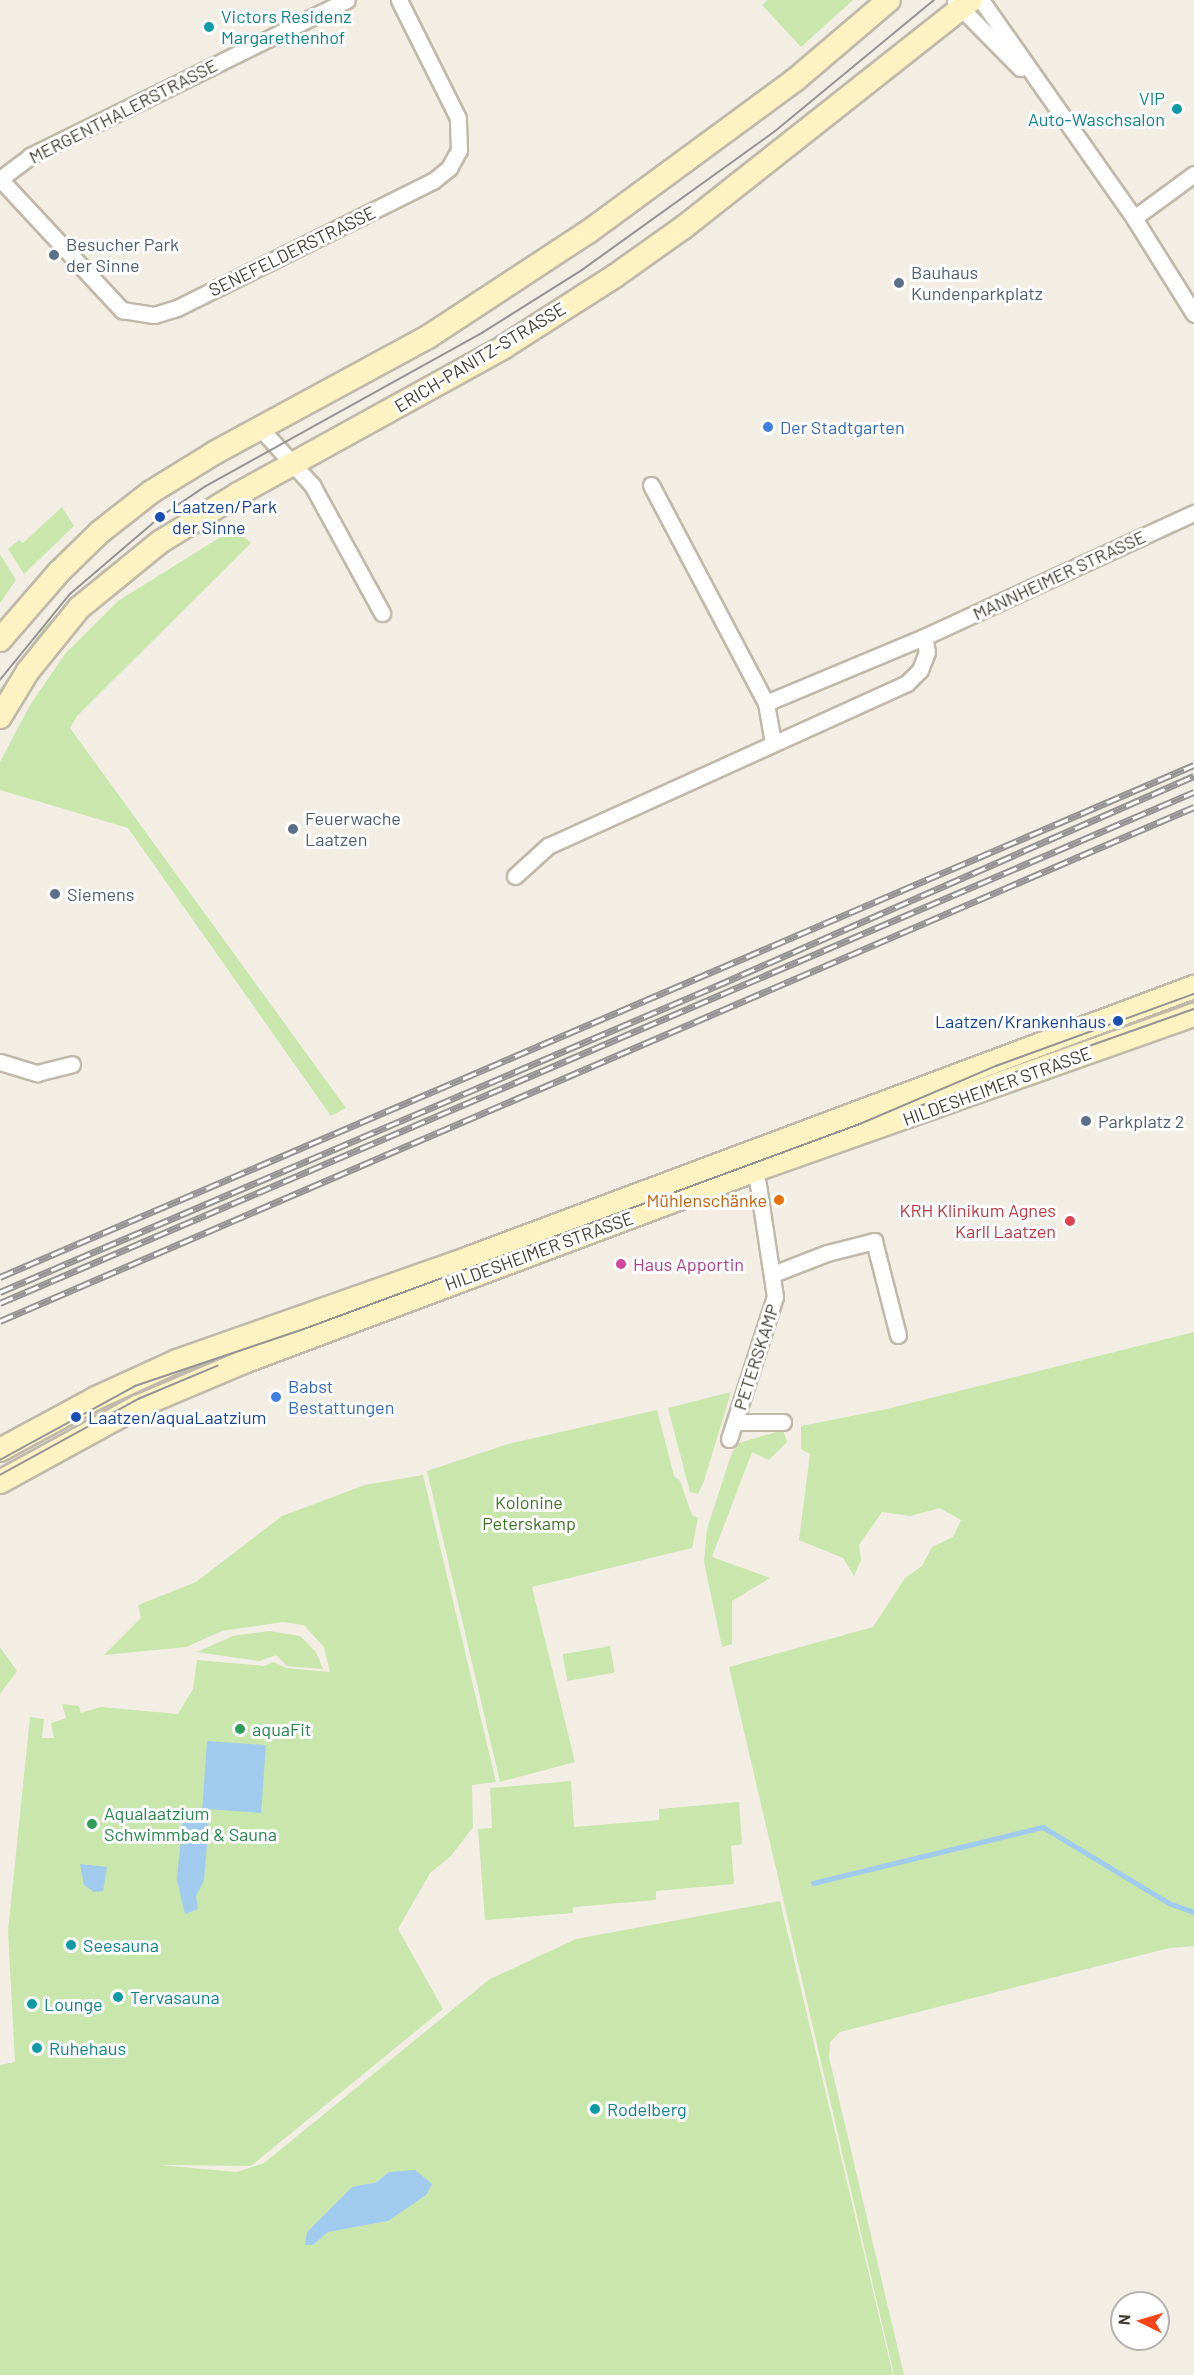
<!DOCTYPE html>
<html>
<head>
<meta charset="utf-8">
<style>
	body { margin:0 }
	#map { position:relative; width:1194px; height:2375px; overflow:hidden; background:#f2eee4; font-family:Barlow,sans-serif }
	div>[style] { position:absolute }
	.green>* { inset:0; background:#c9e6ad; transform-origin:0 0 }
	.water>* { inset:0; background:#a0caee; transform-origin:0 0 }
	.stream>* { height:4.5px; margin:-2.25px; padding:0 2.25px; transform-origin:2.25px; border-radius:2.25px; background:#a0caee }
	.roads { filter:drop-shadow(2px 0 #c0b9aa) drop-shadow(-2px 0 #c0b9aa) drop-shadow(0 2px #c0b9aa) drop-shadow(0 -2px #c0b9aa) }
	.street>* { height:15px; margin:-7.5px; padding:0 7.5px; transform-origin:7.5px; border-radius:7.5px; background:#fff }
	.secondary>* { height:22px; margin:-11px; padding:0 11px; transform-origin:11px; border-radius:11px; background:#fdf3c2 }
	.tram>* { height:1.5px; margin:-0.75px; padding:0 0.75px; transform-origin:0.75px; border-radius:0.75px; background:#949494 }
	.rail>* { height:7px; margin-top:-3.5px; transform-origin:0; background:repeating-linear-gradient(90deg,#fff 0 14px,#949494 0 28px); box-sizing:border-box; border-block:2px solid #949494 }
	.dots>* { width:16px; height:16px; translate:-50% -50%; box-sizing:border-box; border:3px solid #fff; border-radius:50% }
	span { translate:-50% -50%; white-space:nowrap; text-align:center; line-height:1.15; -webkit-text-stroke:6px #fff; paint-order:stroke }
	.culture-label { font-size:18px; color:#0d838f }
	.left { translate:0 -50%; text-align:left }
	.right { translate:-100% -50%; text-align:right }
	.street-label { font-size:18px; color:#443e34 }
	.service-label { font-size:18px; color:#4e5e75 }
	.shop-label { font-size:18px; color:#366cbe }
	.transit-label { font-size:18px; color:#164399 }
	.food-label { font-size:18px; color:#c56008 }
	.health-label { font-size:18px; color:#be3a42 }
	.hotel-label { font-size:18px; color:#b23c85 }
	.park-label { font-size:18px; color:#417429 }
	.leisure-label { font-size:18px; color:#27864d }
	.north { position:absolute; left:1110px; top:2291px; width:60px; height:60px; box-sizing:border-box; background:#fff; border:2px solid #b4b2ae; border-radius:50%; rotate:275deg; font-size:16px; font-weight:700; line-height:24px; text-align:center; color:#443e34 }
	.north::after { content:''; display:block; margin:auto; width:21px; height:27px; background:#f64617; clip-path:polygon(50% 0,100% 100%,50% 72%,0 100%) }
</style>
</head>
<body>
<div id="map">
	<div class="green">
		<i style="clip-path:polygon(767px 0,853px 0,801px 47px,762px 5px)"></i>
		<i style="clip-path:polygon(62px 507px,74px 526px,24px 574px,8px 549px,19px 540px,23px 543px)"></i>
		<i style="clip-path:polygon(235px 528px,251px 543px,77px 716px,70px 728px,346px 1108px,331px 1116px,128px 828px,0 790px,0 762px,30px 705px,65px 654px,118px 601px)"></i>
		<i style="clip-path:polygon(0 554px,16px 580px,0 603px)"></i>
		<i style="clip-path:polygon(105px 568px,106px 571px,0 699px,0 689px,43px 628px)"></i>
		<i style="clip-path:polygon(1194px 1332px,1194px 1946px,1169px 1948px,840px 2032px,830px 2042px,829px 2057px,904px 2375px,894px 2375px,729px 1667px,873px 1627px,905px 1578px,922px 1566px,932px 1547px,953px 1537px,961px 1520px,940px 1508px,910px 1516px,882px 1512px,859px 1545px,861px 1560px,854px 1576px,843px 1558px,799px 1540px,810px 1454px,801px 1449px,801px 1426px,887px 1409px)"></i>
		<i style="clip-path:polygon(731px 1392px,704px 1481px,698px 1494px,690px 1492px,668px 1408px)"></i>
		<i style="clip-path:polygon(657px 1410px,674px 1476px,680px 1481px,692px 1515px,698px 1518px,692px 1548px,532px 1587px,575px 1762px,500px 1782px,427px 1471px,508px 1444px)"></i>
		<i style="clip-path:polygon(783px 1430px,787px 1442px,769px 1460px,752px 1452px,712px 1557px,770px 1578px,732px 1601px,732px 1644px,722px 1647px,704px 1562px,707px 1529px,731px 1455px,739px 1443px)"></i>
		<i style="clip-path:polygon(evenodd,423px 1475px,496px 1782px,472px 1785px,473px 1827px,451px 1856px,430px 1873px,398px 1929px,443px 2009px,251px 2166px,160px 2165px,237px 2172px,264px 2163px,490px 1979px,576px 1939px,780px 1901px,893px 2375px,0 2375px,0 2065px,15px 2062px,8px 1931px,30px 1717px,44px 1719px,42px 1738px,54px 1738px,51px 1723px,66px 1718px,62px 1704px,79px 1706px,81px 1713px,101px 1707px,178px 1714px,193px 1689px,197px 1660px,264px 1666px,274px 1662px,286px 1668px,330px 1672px,324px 1647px,304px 1625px,283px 1622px,222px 1631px,186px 1647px,104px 1655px,141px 1618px,138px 1605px,196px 1582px,282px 1516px,365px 1485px,423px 1475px,389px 2172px,388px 2221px,328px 2232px,313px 2245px,307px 2232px,352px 2187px,377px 2182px,389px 2172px)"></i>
		<i style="clip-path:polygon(269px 1631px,300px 1636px,316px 1652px,323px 1669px,287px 1666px,276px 1655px,260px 1661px,197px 1652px,233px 1636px)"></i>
		<i style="left:610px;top:1646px;width:27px;height:48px;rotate:80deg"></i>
		<i style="clip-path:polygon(0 1647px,17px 1671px,0 1694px)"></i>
		<i style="clip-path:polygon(571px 1781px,574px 1827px,659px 1820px,659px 1809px,739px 1802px,742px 1844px,731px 1846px,734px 1884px,656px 1891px,656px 1900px,573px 1907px,573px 1913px,485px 1920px,478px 1829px,492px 1828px,490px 1788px)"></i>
	</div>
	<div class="water">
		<i style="left:207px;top:1741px;width:59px;height:68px;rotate:4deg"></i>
		<i style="clip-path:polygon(183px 1816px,209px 1818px,204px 1881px,196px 1896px,198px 1909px,185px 1914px,177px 1880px)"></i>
		<i style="clip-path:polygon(80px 1864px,107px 1867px,103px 1891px,94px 1892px,84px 1885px)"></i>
		<i style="clip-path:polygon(415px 2170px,432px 2184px,426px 2195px,388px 2221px,328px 2232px,313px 2245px,305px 2245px,307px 2232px,352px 2187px,377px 2182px,389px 2172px)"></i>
	</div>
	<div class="stream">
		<i style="left:813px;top:1883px;width:237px;rotate:-13.7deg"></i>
		<i style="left:1043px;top:1827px;width:147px;rotate:31.1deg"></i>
		<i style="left:1169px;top:1903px;width:27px;rotate:20deg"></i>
	</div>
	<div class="roads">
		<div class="street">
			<i style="left:981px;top:0;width:266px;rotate:54.9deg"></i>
			<i style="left:1134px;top:218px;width:113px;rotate:58deg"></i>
			<i style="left:955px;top:2px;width:93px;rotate:45.4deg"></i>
			<i style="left:0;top:179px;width:38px;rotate:-37deg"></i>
			<i style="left:30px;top:156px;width:353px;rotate:-26.2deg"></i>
			<i style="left:1px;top:180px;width:178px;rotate:47.1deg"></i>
			<i style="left:122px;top:310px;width:32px;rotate:9deg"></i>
			<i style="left:154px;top:315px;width:24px;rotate:-17deg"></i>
			<i style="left:177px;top:308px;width:286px;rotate:-26.4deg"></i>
			<i style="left:433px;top:181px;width:21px;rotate:-39deg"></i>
			<i style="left:449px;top:168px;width:21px;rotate:-61deg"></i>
			<i style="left:459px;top:150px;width:32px;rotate:-92deg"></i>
			<i style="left:458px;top:118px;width:132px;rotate:-116.6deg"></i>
			<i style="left:1134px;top:218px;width:74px;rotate:-36.3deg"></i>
			<i style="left:261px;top:429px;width:76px;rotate:47.7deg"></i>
			<i style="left:312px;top:485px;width:146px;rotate:61.3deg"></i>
			<i style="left:651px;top:485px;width:246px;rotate:62.2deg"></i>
			<i style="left:766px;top:703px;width:41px;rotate:80.1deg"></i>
			<i style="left:766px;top:703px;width:171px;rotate:-22.7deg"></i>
			<i style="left:924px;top:637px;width:297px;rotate:-24.7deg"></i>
			<i style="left:515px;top:876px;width:45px;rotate:-42.3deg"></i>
			<i style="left:548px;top:846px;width:394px;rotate:-24.4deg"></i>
			<i style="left:907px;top:683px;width:18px;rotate:-45deg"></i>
			<i style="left:920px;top:670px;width:19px;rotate:-69deg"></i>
			<i style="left:927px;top:652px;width:15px;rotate:-101deg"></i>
			<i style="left:0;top:1062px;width:39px;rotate:17deg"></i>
			<i style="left:37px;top:1073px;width:36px;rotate:-14deg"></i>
			<i style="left:773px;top:1274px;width:58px;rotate:-21.3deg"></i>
			<i style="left:827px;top:1253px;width:49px;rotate:-14.3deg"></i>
			<i style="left:874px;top:1241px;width:97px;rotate:75.7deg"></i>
			<i style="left:735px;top:1422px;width:48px"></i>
			<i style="left:729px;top:1439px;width:149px;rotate:-72.1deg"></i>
			<i style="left:775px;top:1297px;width:114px;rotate:-98.6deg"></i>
			<i style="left:758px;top:1184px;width:23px;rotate:-110deg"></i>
		</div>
		<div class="secondary">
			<i style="left:0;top:640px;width:90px;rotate:-49.1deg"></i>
			<i style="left:59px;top:572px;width:57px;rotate:-44.3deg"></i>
			<i style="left:100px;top:532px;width:65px;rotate:-38.1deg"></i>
			<i style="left:151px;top:492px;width:76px;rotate:-31.6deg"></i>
			<i style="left:216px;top:452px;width:241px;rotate:-28.5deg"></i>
			<i style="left:428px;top:337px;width:191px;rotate:-33.3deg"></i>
			<i style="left:588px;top:232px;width:257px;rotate:-36.3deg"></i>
			<i style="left:795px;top:80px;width:123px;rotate:-40.4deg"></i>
			<i style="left:0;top:717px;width:54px;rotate:-58.7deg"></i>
			<i style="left:28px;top:671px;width:81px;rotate:-51deg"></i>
			<i style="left:79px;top:608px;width:104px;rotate:-39.2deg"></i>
			<i style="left:160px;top:542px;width:92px;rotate:-31.6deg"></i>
			<i style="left:238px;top:494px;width:304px;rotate:-28.9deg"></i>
			<i style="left:504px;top:347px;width:132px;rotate:-32.6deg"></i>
			<i style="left:615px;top:276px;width:85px;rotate:-35.4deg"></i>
			<i style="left:684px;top:227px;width:366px;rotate:-38.3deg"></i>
			<i style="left:0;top:1450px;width:109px;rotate:-28.4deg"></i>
			<i style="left:96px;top:1398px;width:89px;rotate:-24.6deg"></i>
			<i style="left:177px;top:1361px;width:310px;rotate:-19.4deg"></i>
			<i style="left:469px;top:1258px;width:774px;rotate:-20.5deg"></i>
			<i style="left:0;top:1482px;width:156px;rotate:-28.7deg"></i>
			<i style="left:137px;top:1407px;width:113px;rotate:-22.9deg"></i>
			<i style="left:241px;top:1363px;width:547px;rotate:-20.56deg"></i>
			<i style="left:753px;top:1171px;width:468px;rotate:-19.5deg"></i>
		</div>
	</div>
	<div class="tram">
		<i style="left:0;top:680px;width:111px;rotate:-50.9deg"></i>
		<i style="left:70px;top:594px;width:118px;rotate:-40.5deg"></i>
		<i style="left:160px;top:517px;width:55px;rotate:-34deg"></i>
		<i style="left:206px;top:486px;width:316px;rotate:-29deg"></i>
		<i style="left:482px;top:333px;width:118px;rotate:-32.2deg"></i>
		<i style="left:582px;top:270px;width:236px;rotate:-35.7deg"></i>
		<i style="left:774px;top:132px;width:207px;rotate:-39.5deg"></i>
		<i style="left:917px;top:1107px;width:294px;rotate:-19.5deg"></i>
		<i style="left:0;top:1460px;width:154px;rotate:-28.7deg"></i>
		<i style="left:135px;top:1386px;width:178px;rotate:-18.6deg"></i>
		<i style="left:304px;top:1329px;width:593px;rotate:-20.24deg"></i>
		<i style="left:860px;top:1124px;width:148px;rotate:-23.1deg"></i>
		<i style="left:996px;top:1066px;width:211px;rotate:-20deg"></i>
		<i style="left:0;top:1475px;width:158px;rotate:-28.8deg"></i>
		<i style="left:138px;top:1399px;width:86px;rotate:-22.7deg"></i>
	</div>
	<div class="rail">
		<i style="left:0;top:1277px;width:1299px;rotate:-23.21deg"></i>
		<i style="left:0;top:1292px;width:779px;rotate:-23.14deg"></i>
		<i style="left:716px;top:986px;width:522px;rotate:-23.72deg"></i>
		<i style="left:0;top:1303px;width:1299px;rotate:-23.17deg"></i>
		<i style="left:0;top:1321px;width:1300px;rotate:-23.29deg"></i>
	</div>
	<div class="dots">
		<i style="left:209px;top:27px;background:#0f9aa8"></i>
		<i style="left:1177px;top:109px;background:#0f9aa8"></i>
		<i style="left:54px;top:255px;background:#5c6f8a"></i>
		<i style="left:899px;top:283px;background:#5c6f8a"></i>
		<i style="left:768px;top:427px;background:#3f7fe0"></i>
		<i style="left:160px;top:517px;background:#1a4fb4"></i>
		<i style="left:293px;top:829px;background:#5c6f8a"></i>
		<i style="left:55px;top:894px;background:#5c6f8a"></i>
		<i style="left:1118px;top:1021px;background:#1a4fb4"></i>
		<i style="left:1086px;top:1121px;background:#5c6f8a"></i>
		<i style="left:779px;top:1200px;background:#e8710a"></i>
		<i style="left:1070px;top:1221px;background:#e0444e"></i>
		<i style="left:621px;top:1264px;background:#d1479c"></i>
		<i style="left:276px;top:1397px;background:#3f7fe0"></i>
		<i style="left:76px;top:1417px;background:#1a4fb4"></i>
		<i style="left:240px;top:1729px;background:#2e9e5b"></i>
		<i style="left:92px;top:1824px;background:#2e9e5b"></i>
		<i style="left:71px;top:1945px;background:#0f9aa8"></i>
		<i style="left:118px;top:1997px;background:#0f9aa8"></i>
		<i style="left:32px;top:2004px;background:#0f9aa8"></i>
		<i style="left:37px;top:2048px;background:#0f9aa8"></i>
		<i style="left:595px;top:2109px;background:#0f9aa8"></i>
	</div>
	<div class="culture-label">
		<span class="left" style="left:221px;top:27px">Victors Residenz<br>Margarethenhof</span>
		<span class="right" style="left:1165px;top:109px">VIP<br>Auto-Waschsalon</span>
		<span class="left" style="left:83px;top:1945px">Seesauna</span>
		<span class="left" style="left:130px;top:1997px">Tervasauna</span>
		<span class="left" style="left:44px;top:2004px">Lounge</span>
		<span class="left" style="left:49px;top:2048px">Ruhehaus</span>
		<span class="left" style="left:607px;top:2109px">Rodelberg</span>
	</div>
	<div class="street-label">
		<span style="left:123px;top:111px;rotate:-27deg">MERGENTHALERSTRASSE</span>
		<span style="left:292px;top:251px;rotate:-26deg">SENEFELDERSTRASSE</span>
		<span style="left:480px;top:357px;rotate:-31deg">ERICH-PANITZ-STRASSE</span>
		<span style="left:1059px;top:575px;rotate:-25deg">MANNHEIMER STRASSE</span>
		<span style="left:997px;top:1086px;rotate:-20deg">HILDESHEIMER STRASSE</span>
		<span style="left:539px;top:1251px;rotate:-20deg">HILDESHEIMER STRASSE</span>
		<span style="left:756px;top:1357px;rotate:-72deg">PETERSKAMP</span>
	</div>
	<div class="service-label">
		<span class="left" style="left:66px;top:255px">Besucher Park<br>der Sinne</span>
		<span class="left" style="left:911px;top:283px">Bauhaus<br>Kundenparkplatz</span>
		<span class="left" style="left:305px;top:829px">Feuerwache<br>Laatzen</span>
		<span class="left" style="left:67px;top:894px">Siemens</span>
		<span class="left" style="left:1098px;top:1121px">Parkplatz 2</span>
	</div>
	<div class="shop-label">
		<span class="left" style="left:780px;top:427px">Der Stadtgarten</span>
		<span class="left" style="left:288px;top:1397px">Babst<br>Bestattungen</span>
	</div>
	<div class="transit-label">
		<span class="left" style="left:172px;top:517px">Laatzen/Park<br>der Sinne</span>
		<span class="right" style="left:1106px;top:1021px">Laatzen/Krankenhaus</span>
		<span class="left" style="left:88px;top:1417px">Laatzen/aquaLaatzium</span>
	</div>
	<div class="food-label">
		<span class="right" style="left:767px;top:1200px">Mühlenschänke</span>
	</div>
	<div class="health-label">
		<span class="right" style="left:1056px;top:1221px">KRH Klinikum Agnes<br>Karll Laatzen</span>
	</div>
	<div class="hotel-label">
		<span class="left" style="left:633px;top:1264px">Haus Apportin</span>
	</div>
	<div class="park-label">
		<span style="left:529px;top:1513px">Kolonine<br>Peterskamp</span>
	</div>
	<div class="leisure-label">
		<span class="left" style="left:252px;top:1729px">aquaFit</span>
		<span class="left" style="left:104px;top:1824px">Aqualaatzium<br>Schwimmbad &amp; Sauna</span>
	</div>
	<div class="north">N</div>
</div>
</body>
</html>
